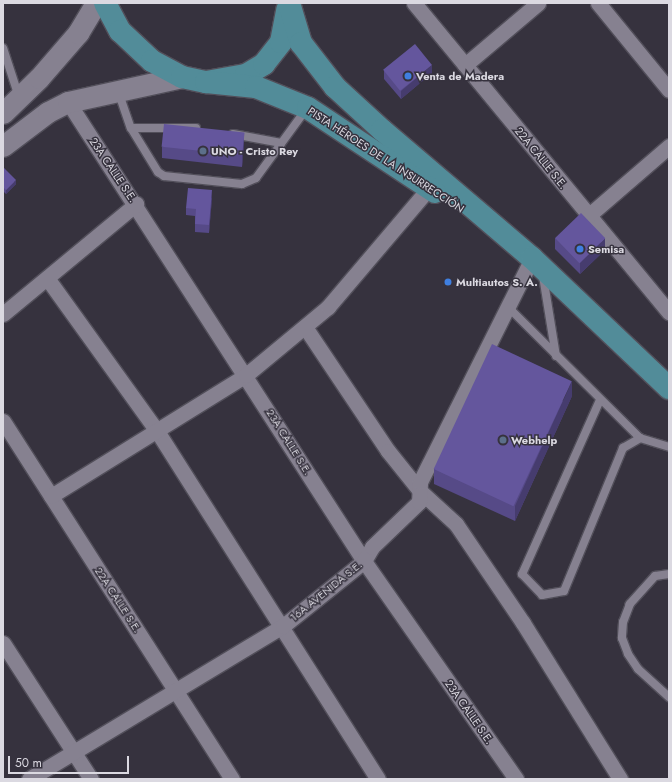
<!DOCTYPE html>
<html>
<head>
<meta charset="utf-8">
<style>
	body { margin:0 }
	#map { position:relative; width:672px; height:782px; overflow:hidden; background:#36323e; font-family:Jost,sans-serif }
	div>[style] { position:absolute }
	.roads { filter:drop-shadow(1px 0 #524f5a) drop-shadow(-1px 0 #524f5a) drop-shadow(0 1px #524f5a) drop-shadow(0 -1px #524f5a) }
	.lane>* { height:8px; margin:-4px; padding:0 4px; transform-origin:4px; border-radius:4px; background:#868190 }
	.street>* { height:15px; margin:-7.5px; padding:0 7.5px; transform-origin:7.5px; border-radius:7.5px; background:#868190 }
	.secondary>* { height:21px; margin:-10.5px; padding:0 10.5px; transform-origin:10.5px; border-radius:10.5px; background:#868190 }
	.primary>* { height:22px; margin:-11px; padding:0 11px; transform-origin:11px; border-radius:11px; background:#528c99 }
	.wall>* { inset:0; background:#564a87 }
	.shaded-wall>* { inset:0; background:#463c6e }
	.building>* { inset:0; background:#64569d; transform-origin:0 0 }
	.dots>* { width:11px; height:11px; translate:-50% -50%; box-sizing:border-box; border:2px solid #36323e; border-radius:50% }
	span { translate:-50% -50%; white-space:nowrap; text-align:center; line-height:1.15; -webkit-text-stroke:3px #36323e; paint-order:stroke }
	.poi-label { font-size:11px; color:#dbd9e1; font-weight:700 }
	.left { translate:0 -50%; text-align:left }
	.street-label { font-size:11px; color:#dbd9e1 }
	.frame { position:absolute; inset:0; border:4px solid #dbd9e1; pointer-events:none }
	.scale { position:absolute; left:8px; top:756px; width:121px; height:18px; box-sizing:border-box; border:2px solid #dbd9e1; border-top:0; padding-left:5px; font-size:12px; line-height:14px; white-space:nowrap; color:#dbd9e1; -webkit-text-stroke:3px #36323e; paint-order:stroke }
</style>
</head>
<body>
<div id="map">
	<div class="roads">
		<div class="lane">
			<i style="left:3px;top:48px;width:52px;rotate:71.9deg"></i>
			<i style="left:118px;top:91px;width:39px;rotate:71deg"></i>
			<i style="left:131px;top:128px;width:52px;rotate:58.5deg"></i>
			<i style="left:158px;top:172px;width:7px;rotate:34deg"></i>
			<i style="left:164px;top:176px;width:78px;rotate:5.9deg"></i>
			<i style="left:242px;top:184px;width:15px;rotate:-23deg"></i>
			<i style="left:256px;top:178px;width:87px;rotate:-53.9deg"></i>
			<i style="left:131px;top:128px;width:65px"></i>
			<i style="left:233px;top:134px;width:49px;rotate:10.6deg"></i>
			<i style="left:543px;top:276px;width:81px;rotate:80.8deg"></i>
			<i style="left:507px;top:306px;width:187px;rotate:44.8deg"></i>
			<i style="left:640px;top:438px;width:30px;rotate:17deg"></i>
			<i style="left:600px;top:400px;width:191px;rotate:114.1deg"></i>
			<i style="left:522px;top:574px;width:29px;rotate:46deg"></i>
			<i style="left:542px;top:595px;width:22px;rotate:-10deg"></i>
			<i style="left:564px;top:591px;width:155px;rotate:-67.6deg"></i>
			<i style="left:623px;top:448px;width:20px;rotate:-30deg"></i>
			<i style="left:669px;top:574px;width:14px;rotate:172deg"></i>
			<i style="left:655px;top:576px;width:38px;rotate:132deg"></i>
			<i style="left:630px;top:604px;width:19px;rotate:111deg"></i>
			<i style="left:623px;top:622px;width:16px;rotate:94deg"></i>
			<i style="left:622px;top:638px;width:17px;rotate:69deg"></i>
			<i style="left:628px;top:654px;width:18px;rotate:56deg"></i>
			<i style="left:638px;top:669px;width:42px;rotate:42.1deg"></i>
		</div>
		<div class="street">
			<i style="left:414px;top:3px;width:401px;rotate:50.5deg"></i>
			<i style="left:598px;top:3px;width:112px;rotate:50.8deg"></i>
			<i style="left:465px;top:65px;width:96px;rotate:-40.3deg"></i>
			<i style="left:68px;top:102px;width:546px;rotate:57.18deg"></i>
			<i style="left:364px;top:561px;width:266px;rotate:55.1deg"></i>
			<i style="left:588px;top:216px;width:107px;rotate:-40.8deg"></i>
			<i style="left:47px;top:278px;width:188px;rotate:54.3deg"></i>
			<i style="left:157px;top:431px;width:412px;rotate:57.6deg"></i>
			<i style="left:3px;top:314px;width:173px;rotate:-39.6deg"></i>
			<i style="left:305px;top:327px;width:149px;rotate:56.2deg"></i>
			<i style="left:388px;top:451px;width:51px;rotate:51.3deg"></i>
			<i style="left:420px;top:491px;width:49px;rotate:42.5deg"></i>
			<i style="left:456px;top:524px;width:120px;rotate:55.9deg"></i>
			<i style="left:523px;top:623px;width:184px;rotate:58.1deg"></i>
			<i style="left:3px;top:421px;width:425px;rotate:57.4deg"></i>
			<i style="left:51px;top:496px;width:229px;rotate:-31.8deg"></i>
			<i style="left:246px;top:375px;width:107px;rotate:-39.7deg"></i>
			<i style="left:328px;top:307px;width:156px;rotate:-49.7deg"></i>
			<i style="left:3px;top:643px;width:162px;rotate:57.1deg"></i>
			<i style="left:29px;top:779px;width:297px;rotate:-31.1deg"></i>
			<i style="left:283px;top:626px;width:104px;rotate:-38.7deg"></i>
			<i style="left:364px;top:561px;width:16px;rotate:-60deg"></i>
			<i style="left:372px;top:547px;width:65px;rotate:-43.8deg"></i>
			<i style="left:419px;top:502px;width:20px;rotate:-87deg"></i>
			<i style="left:420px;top:482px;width:250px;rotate:-63.4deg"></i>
		</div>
		<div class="secondary">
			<i style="left:3px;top:113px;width:50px;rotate:-44.2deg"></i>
			<i style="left:39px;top:78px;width:60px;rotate:-49.1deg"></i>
			<i style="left:78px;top:33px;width:35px;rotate:-59deg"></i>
			<i style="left:3px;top:146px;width:56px;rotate:-37.1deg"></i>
			<i style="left:48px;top:112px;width:22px;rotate:-27deg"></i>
			<i style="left:68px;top:102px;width:117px;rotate:-12.4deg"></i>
		</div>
		<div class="primary">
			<i style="left:105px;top:3px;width:32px;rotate:62deg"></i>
			<i style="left:120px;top:31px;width:44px;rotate:43.2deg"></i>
			<i style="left:152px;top:61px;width:34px;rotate:28deg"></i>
			<i style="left:182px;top:77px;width:25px;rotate:12deg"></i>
			<i style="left:206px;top:82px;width:41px;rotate:-9.9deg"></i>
			<i style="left:246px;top:75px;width:21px;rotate:-31deg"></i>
			<i style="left:264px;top:64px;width:28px;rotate:-52deg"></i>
			<i style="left:281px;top:42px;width:33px;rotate:-79deg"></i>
			<i style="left:289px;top:3px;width:42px;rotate:73.3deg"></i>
			<i style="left:301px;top:43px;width:56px;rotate:52.3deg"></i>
			<i style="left:335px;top:87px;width:64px;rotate:42.5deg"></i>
			<i style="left:382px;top:130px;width:197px;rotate:40.5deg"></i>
			<i style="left:532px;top:258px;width:189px;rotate:43.5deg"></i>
			<i style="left:206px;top:82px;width:50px;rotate:5.7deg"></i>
			<i style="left:256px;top:87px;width:56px;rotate:22deg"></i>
			<i style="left:308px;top:108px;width:152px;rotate:33.5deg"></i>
		</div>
	</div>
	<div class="wall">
		<i style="clip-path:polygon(384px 71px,432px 73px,401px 99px,384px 79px)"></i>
		<i style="clip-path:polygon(244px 144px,242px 167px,162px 158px,162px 147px)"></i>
		<i style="clip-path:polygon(3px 167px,16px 184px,6px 194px,3px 191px)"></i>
		<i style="clip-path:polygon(212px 198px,209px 233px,195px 232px,195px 216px,186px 215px,186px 208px)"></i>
		<i style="clip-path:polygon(555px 238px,605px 250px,580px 274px,555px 249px)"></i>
		<i style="clip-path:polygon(572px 396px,515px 521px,434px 484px,434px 469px)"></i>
	</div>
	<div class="shaded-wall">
		<i style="clip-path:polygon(432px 65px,432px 73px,401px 99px,401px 91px)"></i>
		<i style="clip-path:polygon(244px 133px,244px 144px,242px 167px,242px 155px)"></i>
		<i style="clip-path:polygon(16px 180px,16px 184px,6px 194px,6px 190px)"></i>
		<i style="clip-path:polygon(212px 190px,212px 198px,209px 233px,209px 225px)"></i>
		<i style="clip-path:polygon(605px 238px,605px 250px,580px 274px,580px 263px)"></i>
		<i style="clip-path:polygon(572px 381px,572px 396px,515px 521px,515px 506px)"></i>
	</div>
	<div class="building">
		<i style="left:415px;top:44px;width:27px;height:41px;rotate:51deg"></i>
		<i style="left:164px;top:124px;width:81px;height:23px;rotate:6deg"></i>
		<i style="clip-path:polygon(3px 167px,16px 180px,6px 190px,3px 187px)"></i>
		<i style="clip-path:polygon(188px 188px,212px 190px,209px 225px,195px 224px,196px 209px,186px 208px)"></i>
		<i style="left:581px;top:213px;width:35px;height:36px;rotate:46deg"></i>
		<i style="left:492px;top:344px;width:88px;height:138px;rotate:25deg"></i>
	</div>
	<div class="dots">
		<i style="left:408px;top:76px;background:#3f7fe0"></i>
		<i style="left:203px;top:151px;background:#5c6f8a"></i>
		<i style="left:580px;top:249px;background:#3f7fe0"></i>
		<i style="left:448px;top:282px;background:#3f7fe0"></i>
		<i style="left:503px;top:440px;background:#5c6f8a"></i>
	</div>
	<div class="poi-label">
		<span class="left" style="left:416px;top:76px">Venta de Madera</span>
		<span class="left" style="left:211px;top:151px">UNO - Cristo Rey</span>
		<span class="left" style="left:588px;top:249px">Semisa</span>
		<span class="left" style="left:456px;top:282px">Multiautos S. A.</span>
		<span class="left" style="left:511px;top:440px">Webhelp</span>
	</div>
	<div class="street-label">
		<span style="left:541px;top:158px;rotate:51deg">22A CALLE S.E.</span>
		<span style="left:386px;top:160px;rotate:33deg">PISTA HÉROES DE LA INSURRECCIÓN</span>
		<span style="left:113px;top:170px;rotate:56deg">23A CALLE S.E.</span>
		<span style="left:289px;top:442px;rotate:58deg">23A CALLE S.E.</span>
		<span style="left:326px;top:591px;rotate:-39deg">16A AVENIDA S.E.</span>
		<span style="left:118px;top:600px;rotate:57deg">22A CALLE S.E.</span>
		<span style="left:469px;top:712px;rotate:55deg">23A CALLE S.E.</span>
	</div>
	<div class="frame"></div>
	<div class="scale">50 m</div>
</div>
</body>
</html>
